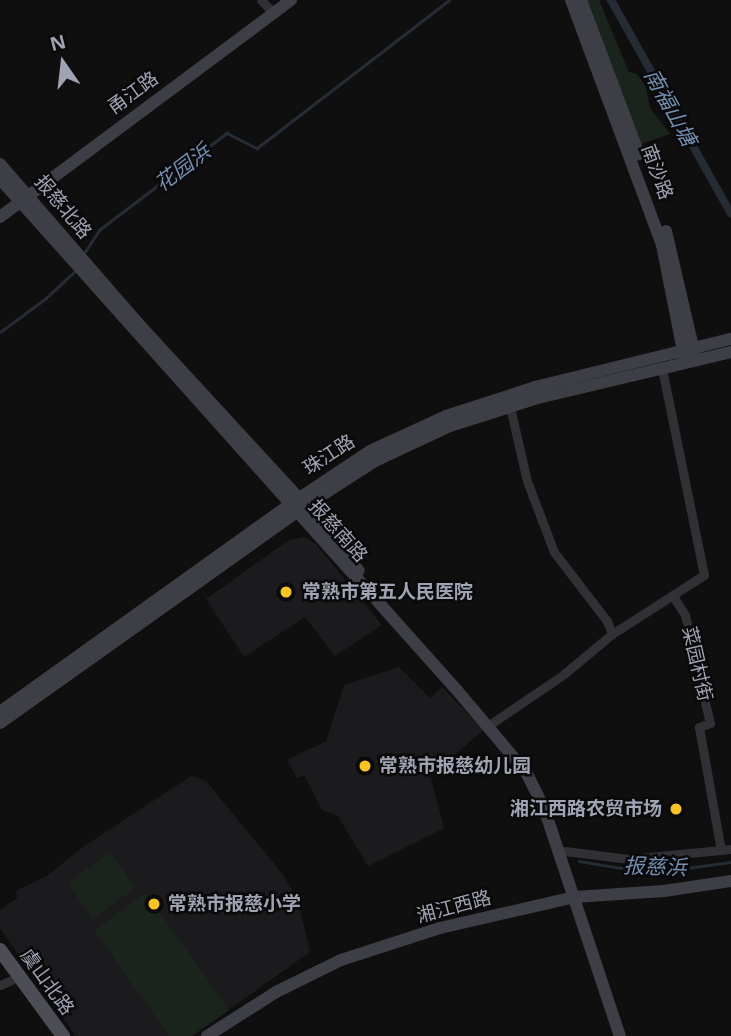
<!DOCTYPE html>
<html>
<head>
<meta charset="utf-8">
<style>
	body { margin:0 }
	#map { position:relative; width:731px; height:1036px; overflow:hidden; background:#0f0f10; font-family:"Noto Sans","Noto Sans SC",sans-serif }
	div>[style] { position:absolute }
	.built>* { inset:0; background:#1b1b1d }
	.green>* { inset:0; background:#1b231d; transform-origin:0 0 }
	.stream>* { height:2.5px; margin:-1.25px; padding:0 1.25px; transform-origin:1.25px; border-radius:1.25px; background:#252c34 }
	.canal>* { height:8px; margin:-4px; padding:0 4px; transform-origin:4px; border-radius:4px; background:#252c34 }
	.street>* { height:9px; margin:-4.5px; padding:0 4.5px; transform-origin:4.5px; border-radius:4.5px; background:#303035 }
	.secondary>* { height:12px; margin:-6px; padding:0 6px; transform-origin:6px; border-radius:6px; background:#3e3f46 }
	.primary>* { height:14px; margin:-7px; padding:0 7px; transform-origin:7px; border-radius:7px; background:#4c4d55 }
	.dots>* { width:19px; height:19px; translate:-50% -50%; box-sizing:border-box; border:4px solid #0a0a0b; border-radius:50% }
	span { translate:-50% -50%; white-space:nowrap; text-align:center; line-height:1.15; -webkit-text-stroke:5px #0a0a0b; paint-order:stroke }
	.street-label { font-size:19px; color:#9fa3b2 }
	.poi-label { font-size:19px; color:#9fa3b2; font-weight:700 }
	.left { translate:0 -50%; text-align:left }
	.right { translate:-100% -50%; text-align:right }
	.water-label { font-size:21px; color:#738eb0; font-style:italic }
	.north { position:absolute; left:28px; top:28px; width:70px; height:70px; -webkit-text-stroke:5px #0a0a0b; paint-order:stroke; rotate:346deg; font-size:19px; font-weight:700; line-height:28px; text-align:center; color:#9fa3b2 }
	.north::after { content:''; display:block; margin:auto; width:24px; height:32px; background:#9fa3b2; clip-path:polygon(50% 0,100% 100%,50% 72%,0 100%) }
</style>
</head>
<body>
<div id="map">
	<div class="built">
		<i style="clip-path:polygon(304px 537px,315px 543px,382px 625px,335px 656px,305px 617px,244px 657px,206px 599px,289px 540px)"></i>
		<i style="clip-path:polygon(399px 667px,430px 698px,442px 687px,484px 730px,430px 775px,444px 828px,368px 866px,338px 816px,322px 810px,304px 775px,297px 778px,287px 760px,326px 741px,344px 685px)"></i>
		<i style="clip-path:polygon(191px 776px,206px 781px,281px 872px,297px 897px,310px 952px,192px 1036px,76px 1036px,0 928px,0 910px,17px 898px,16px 891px,47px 876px,83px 847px)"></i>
	</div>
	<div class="green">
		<i style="clip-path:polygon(587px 0,599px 0,629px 72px,637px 74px,646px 87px,650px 108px,670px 134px,641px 144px)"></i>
		<i style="left:110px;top:852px;width:44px;height:53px;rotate:54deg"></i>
		<i style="clip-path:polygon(146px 893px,229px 1010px,192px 1036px,169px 1036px,94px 930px)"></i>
	</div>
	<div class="stream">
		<i style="left:83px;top:255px;width:30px;rotate:-57deg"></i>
		<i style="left:99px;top:230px;width:161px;rotate:-37.2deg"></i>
		<i style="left:227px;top:133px;width:34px;rotate:27deg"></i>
		<i style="left:257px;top:148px;width:242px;rotate:-37.6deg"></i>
		<i style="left:0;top:332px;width:56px;rotate:-36.3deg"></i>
		<i style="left:45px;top:299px;width:41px;rotate:-43deg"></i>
		<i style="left:579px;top:861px;width:56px;rotate:9.3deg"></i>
		<i style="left:634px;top:870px;width:38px"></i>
		<i style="left:672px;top:870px;width:60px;rotate:-7.7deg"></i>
	</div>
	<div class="canal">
		<i style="left:611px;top:0;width:245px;rotate:60.7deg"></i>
	</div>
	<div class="street">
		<i style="left:261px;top:0;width:18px;rotate:45deg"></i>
		<i style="left:510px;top:407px;width:76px;rotate:77.1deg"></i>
		<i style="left:527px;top:481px;width:76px;rotate:69.2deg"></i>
		<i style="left:554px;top:552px;width:87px;rotate:52.5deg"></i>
		<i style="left:607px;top:621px;width:14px;rotate:69deg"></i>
		<i style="left:673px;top:596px;width:22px;rotate:58deg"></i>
		<i style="left:685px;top:615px;width:111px;rotate:77deg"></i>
		<i style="left:710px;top:723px;width:12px;rotate:160deg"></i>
		<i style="left:699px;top:727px;width:125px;rotate:79.9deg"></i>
		<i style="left:492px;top:723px;width:87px;rotate:-34.2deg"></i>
		<i style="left:564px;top:674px;width:62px;rotate:-39.8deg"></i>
		<i style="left:612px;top:634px;width:109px;rotate:-32.7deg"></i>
		<i style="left:704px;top:575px;width:211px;rotate:-101.5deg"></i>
		<i style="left:565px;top:851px;width:64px;rotate:7.1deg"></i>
		<i style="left:629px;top:859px;width:102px;rotate:-5.6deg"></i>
		<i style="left:0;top:985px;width:13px;rotate:-23deg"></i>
	</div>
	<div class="secondary">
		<i style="left:571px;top:0;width:261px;rotate:69.6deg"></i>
		<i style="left:662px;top:245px;width:113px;rotate:78.8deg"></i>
		<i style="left:581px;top:0;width:165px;rotate:69.4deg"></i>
		<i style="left:0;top:164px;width:208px;rotate:49.1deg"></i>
		<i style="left:136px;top:321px;width:241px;rotate:47.4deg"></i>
		<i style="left:299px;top:498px;width:94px;rotate:50.6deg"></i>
		<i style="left:0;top:179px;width:684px;rotate:48.2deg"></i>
		<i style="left:456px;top:689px;width:109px;rotate:49.9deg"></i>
		<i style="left:526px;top:772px;width:40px;rotate:63.4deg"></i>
		<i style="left:544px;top:808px;width:240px;rotate:71.6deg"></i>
		<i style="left:0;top:217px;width:363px;rotate:-36.7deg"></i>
		<i style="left:666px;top:231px;width:128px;rotate:76.9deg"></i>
		<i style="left:0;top:712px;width:355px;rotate:-35.6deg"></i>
		<i style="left:289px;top:505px;width:97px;rotate:-33.7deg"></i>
		<i style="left:370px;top:451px;width:84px;rotate:-24.7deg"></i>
		<i style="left:446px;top:416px;width:94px;rotate:-18deg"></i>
		<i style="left:535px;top:387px;width:202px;rotate:-13.8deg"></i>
		<i style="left:0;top:723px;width:374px;rotate:-35.4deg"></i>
		<i style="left:305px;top:506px;width:83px;rotate:-32.7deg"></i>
		<i style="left:375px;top:461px;width:83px;rotate:-25deg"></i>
		<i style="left:450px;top:426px;width:92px;rotate:-17.7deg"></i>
		<i style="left:538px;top:398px;width:198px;rotate:-13.4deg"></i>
		<i style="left:207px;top:1036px;width:82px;rotate:-32.5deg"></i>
		<i style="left:276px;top:992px;width:72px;rotate:-26.2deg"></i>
		<i style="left:341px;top:960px;width:104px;rotate:-17.9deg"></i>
		<i style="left:440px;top:928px;width:139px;rotate:-12.9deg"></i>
		<i style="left:575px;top:897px;width:89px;rotate:-3.9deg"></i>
		<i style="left:664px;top:891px;width:68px;rotate:-8.5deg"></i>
	</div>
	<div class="primary">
		<i style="left:0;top:950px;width:107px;rotate:53.8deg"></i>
	</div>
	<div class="dots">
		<i style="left:286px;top:592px;background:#fac31e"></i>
		<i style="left:365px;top:766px;background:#fac31e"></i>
		<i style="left:676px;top:809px;background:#fac31e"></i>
		<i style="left:154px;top:904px;background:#fac31e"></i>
	</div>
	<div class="street-label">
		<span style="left:133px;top:93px;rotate:-36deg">甬江路</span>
		<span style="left:657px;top:172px;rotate:70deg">南沙路</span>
		<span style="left:63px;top:207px;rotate:50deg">报慈北路</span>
		<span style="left:329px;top:455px;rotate:-33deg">珠江路</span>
		<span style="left:338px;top:531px;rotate:48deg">报慈南路</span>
		<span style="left:697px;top:664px;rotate:77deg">菜园村街</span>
		<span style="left:454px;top:907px;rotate:-15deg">湘江西路</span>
		<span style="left:47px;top:982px;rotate:54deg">虞山北路</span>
	</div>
	<div class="poi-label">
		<span class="left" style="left:302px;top:592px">常熟市第五人民医院</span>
		<span class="left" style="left:379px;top:766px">常熟市报慈幼儿园</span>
		<span class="right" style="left:662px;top:809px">湘江西路农贸市场</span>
		<span class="left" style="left:168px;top:904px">常熟市报慈小学</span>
	</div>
	<div class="water-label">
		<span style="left:671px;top:107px;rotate:61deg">南福山塘</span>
		<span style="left:182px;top:167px;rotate:-37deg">花园浜</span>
		<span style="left:655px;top:866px;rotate:2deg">报慈浜</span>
	</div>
	<div class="north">N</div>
</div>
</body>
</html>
